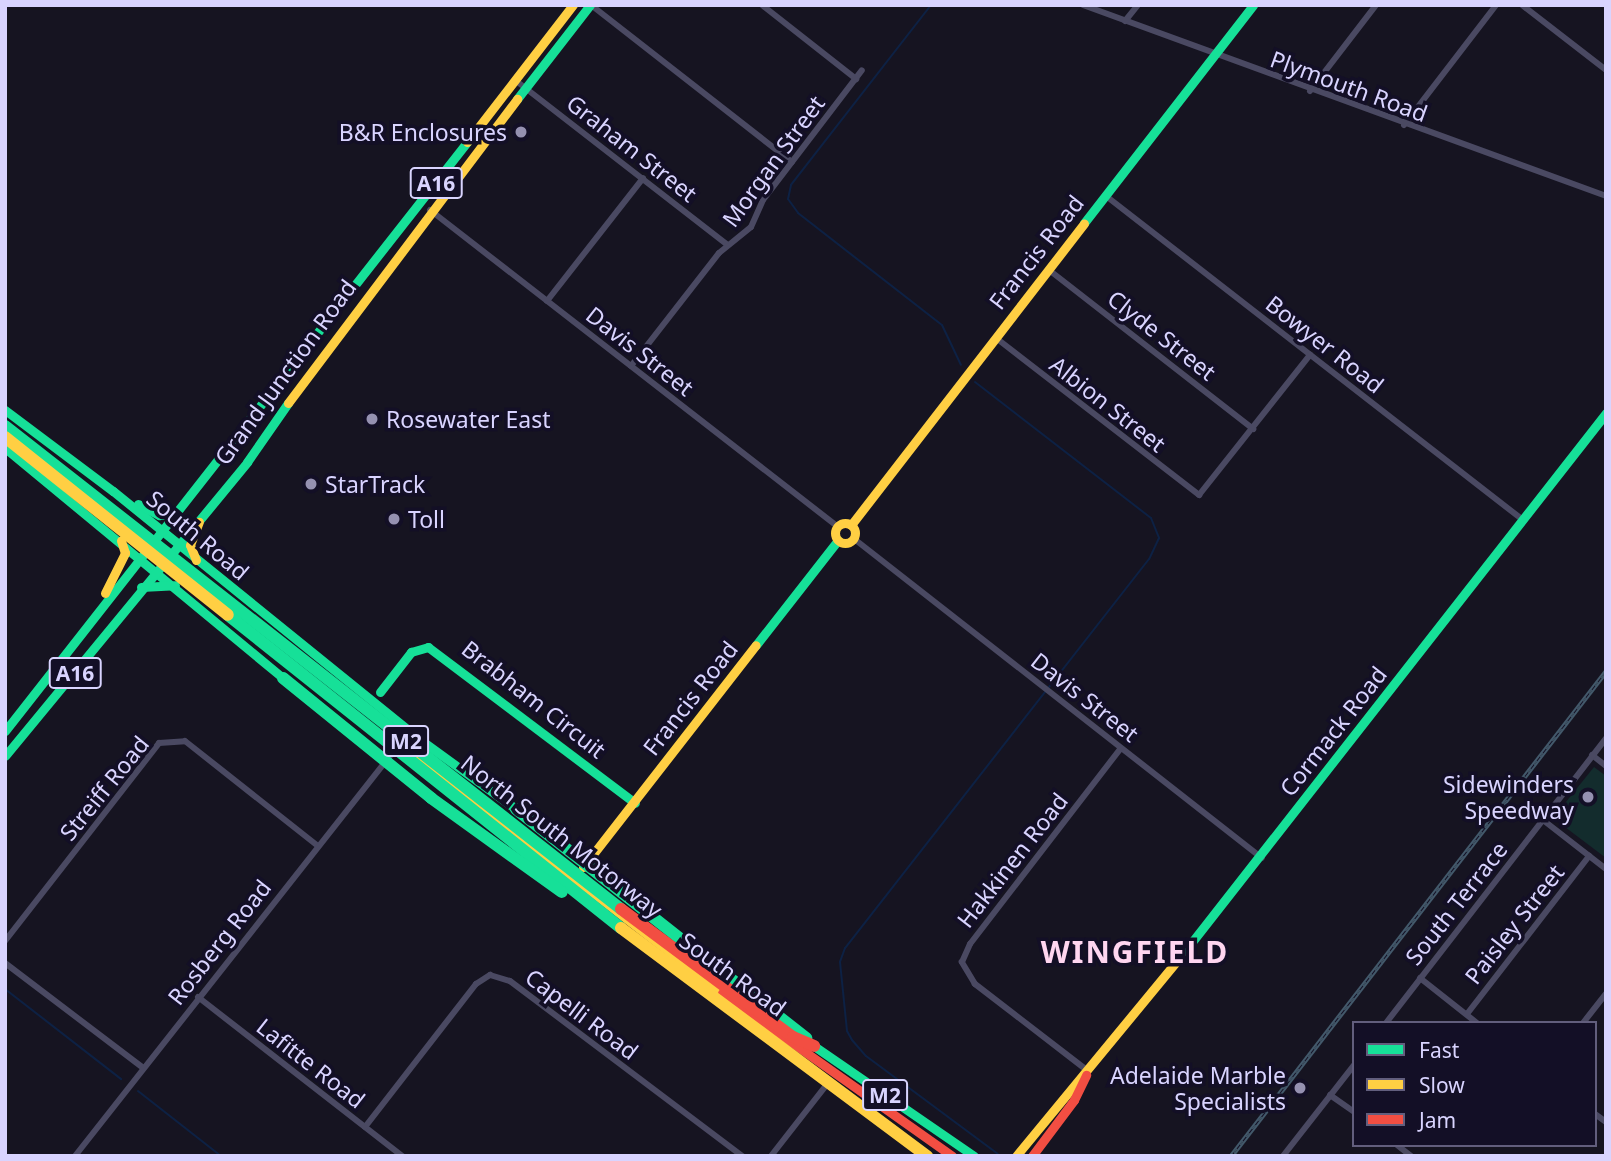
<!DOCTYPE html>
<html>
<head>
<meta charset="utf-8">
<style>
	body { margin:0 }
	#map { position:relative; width:1611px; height:1161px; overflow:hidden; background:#161421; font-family:"Noto Sans",sans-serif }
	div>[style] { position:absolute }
	.green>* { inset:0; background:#132c2d }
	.stream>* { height:2px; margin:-1px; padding:0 1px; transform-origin:1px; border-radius:1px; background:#0d2144 }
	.street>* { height:6px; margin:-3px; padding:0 3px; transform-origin:3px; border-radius:3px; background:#4a4962 }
	.fast>* { height:9px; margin:-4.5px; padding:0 4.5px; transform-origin:4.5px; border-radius:4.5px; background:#16e098 }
	.slow>* { height:9px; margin:-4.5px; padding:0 4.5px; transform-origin:4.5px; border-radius:4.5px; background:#ffcf43 }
	.slow>.ring { margin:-4.5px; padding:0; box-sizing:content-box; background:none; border:9px solid #ffcf43; border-radius:50% }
	.jam>* { height:9px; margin:-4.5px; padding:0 4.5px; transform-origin:4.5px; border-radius:4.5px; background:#f24e42 }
	.rail>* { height:4.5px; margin-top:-2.25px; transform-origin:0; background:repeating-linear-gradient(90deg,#130f26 0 5px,#43596b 0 10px); box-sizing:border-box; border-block:2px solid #43596b }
	.fast-bridge>* { height:12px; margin:-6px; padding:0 6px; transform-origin:6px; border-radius:6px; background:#16e098 }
	.slow-bridge>* { height:12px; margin:-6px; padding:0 6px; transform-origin:6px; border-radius:6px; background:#ffcf43 }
	.jam-bridge>* { height:12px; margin:-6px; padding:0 6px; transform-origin:6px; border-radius:6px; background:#f24e42 }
	.dots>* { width:19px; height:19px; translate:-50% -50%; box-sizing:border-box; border:4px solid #130f26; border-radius:50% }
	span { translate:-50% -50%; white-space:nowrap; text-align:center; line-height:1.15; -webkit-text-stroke:7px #130f26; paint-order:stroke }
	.shield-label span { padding:2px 5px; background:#130f26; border:2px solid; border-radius:5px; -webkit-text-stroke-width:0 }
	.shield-label { font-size:21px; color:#d9d4ff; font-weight:700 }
	.street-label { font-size:23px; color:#d9d4ff }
	.poi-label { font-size:23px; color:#d9d4ff }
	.right { translate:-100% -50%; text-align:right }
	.left { translate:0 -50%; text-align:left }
	.district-label { font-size:30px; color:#ffd6f0; font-weight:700; letter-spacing:2px }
	.frame { position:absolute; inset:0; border:7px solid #d9d4ff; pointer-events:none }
	.legend { position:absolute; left:1352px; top:1021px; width:245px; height:126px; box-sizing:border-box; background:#130f26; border:2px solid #625e7d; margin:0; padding:9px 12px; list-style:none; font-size:21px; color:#d9d4ff }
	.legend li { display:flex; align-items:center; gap:14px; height:35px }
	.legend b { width:35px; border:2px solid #625e7d }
</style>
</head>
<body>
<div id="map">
	<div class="green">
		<i style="clip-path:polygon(1594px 767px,1606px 776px,1606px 858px,1553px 818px)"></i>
	</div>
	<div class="stream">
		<i style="left:931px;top:5px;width:228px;rotate:127.9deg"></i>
		<i style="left:791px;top:185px;width:14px;rotate:102deg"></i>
		<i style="left:788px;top:199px;width:17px;rotate:54deg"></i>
		<i style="left:798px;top:213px;width:182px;rotate:37.9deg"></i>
		<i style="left:942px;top:325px;width:44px;rotate:64.6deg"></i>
		<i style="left:975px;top:382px;width:222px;rotate:37.7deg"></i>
		<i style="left:1151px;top:518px;width:22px;rotate:68deg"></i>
		<i style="left:1159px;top:538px;width:23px;rotate:115deg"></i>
		<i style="left:1149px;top:559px;width:494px;rotate:128deg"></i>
		<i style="left:845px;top:948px;width:15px;rotate:110deg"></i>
		<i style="left:840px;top:962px;width:69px;rotate:84.2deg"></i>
		<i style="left:847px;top:1031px;width:10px;rotate:61deg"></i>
		<i style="left:852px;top:1040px;width:21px;rotate:49deg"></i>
		<i style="left:866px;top:1056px;width:164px;rotate:36.6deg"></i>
		<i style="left:5px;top:989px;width:147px;rotate:37.8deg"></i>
		<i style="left:138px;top:1091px;width:105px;rotate:38.1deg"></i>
	</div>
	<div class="street">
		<i style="left:591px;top:5px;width:255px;rotate:38deg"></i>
		<i style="left:762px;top:5px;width:120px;rotate:38.2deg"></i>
		<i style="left:1083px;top:5px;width:557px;rotate:20.06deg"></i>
		<i style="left:1522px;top:5px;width:106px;rotate:37.7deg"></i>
		<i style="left:1125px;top:21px;width:21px;rotate:-51deg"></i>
		<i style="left:515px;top:80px;width:269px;rotate:37.8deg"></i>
		<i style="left:1310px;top:91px;width:108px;rotate:-52.5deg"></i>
		<i style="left:1404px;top:125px;width:151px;rotate:-52.5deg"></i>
		<i style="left:1106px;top:196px;width:528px;rotate:37.85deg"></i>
		<i style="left:430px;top:210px;width:515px;rotate:37.83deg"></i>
		<i style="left:1049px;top:270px;width:259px;rotate:37.9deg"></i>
		<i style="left:547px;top:301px;width:156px;rotate:-52deg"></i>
		<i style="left:996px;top:338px;width:257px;rotate:37.7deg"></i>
		<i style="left:1199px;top:495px;width:179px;rotate:-51.6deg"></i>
		<i style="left:631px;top:366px;width:143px;rotate:-52.1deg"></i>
		<i style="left:719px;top:253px;width:41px;rotate:-39.1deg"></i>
		<i style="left:751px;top:227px;width:30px;rotate:-66deg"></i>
		<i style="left:763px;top:200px;width:163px;rotate:-52.7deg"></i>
		<i style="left:853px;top:538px;width:519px;rotate:38.04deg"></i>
		<i style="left:1592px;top:755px;width:18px;rotate:38deg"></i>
		<i style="left:1543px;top:820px;width:80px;rotate:37.9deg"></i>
		<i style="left:5px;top:941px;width:251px;rotate:-52.1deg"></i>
		<i style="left:159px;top:743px;width:26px;rotate:-4deg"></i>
		<i style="left:185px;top:741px;width:169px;rotate:38.3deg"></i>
		<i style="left:5px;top:963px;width:172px;rotate:37.2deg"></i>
		<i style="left:1420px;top:978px;width:73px;rotate:38.3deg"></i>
		<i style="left:198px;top:997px;width:259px;rotate:37.9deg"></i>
		<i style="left:1467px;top:1014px;width:200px;rotate:-52.3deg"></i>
		<i style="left:1386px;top:1023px;width:360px;rotate:-52.3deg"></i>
		<i style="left:1583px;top:1023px;width:37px;rotate:-52deg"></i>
		<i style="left:1088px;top:1071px;width:143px;rotate:-142.4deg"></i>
		<i style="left:975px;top:984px;width:26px;rotate:-121deg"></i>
		<i style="left:962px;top:962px;width:20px;rotate:-66deg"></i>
		<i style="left:970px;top:944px;width:247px;rotate:-52.4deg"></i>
		<i style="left:1330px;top:1095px;width:29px;rotate:35deg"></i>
		<i style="left:1595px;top:1114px;width:14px;rotate:36deg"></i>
		<i style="left:365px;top:1127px;width:181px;rotate:-52.2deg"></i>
		<i style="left:476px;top:984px;width:17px;rotate:-33deg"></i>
		<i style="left:490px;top:975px;width:21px;rotate:17deg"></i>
		<i style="left:510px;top:981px;width:291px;rotate:37deg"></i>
		<i style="left:1397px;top:1145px;width:18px;rotate:38deg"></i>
		<i style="left:75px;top:1156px;width:514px;rotate:-51.79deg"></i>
		<i style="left:771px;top:1156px;width:93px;rotate:-52deg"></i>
		<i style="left:1283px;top:1156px;width:115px;rotate:-52deg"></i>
	</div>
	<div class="fast">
		<i style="left:517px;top:99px;width:119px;rotate:-52.2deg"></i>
		<i style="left:1084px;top:223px;width:276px;rotate:-52.2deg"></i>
		<i style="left:5px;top:410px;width:135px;rotate:36.9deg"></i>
		<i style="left:113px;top:491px;width:397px;rotate:39deg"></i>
		<i style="left:422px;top:741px;width:116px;rotate:35.9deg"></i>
		<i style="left:5px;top:448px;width:361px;rotate:39.6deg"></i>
		<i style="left:138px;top:504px;width:24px;rotate:28deg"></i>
		<i style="left:159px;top:515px;width:14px;rotate:-4deg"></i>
		<i style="left:141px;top:587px;width:34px;rotate:-3deg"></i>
		<i style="left:756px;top:645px;width:133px;rotate:-52deg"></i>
		<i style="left:380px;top:692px;width:51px;rotate:-52.2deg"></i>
		<i style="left:411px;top:652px;width:18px;rotate:-16deg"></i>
		<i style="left:428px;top:647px;width:259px;rotate:37deg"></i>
		<i style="left:5px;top:731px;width:749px;rotate:-51.89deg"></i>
		<i style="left:5px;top:756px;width:381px;rotate:-50.5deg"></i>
		<i style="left:247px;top:462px;width:72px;rotate:-55.2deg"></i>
		<i style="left:1181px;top:956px;width:690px;rotate:-51.95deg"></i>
		<i style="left:814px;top:1046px;width:194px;rotate:34.5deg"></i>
	</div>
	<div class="slow">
		<i style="left:467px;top:142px;width:173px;rotate:-52.3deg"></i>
		<i style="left:288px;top:403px;width:381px;rotate:-53deg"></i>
		<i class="ring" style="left:835px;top:523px;width:11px;height:11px"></i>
		<i style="left:851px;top:525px;width:381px;rotate:-52.3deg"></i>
		<i style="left:196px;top:560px;width:16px;rotate:-112deg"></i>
		<i style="left:190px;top:545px;width:25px;rotate:-69deg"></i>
		<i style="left:105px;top:593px;width:45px;rotate:-63.4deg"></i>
		<i style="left:125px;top:553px;width:13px;rotate:-108deg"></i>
		<i style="left:398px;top:751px;width:14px;rotate:8deg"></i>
		<i style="left:412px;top:753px;width:392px;rotate:37.7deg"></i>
		<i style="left:583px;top:867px;width:281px;rotate:-52.1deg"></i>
		<i style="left:1016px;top:1156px;width:259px;rotate:-50.5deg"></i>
	</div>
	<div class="jam">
		<i style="left:722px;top:993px;width:282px;rotate:35.3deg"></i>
		<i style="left:1032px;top:1156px;width:70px;rotate:-53.1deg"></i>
		<i style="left:1074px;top:1100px;width:28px;rotate:-64deg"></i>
	</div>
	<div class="rail">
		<i style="left:1231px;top:1156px;width:613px;rotate:-52.29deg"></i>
	</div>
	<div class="fast-bridge">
		<i style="left:5px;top:426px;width:783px;rotate:38.1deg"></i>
		<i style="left:228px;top:615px;width:502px;rotate:38.54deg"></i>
		<i style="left:283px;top:678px;width:191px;rotate:39deg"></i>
		<i style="left:431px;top:798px;width:161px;rotate:35.7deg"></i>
		<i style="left:516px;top:809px;width:370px;rotate:38.3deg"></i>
	</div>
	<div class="slow-bridge">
		<i style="left:5px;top:437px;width:285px;rotate:38.6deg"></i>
		<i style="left:621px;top:928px;width:382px;rotate:36.7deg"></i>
	</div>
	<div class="jam-bridge">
		<i style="left:621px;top:909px;width:214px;rotate:36.7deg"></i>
		<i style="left:793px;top:1037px;width:23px;rotate:23deg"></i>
	</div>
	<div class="dots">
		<i style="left:521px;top:132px;background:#9591b1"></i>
		<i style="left:372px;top:419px;background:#9591b1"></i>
		<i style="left:311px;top:484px;background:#9591b1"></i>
		<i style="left:394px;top:519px;background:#9591b1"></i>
		<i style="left:1588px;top:797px;background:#9591b1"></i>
		<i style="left:1300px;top:1088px;background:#9591b1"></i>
	</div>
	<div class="shield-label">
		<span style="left:436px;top:183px">A16</span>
		<span style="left:75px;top:673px">A16</span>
		<span style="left:406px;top:741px">M2</span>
		<span style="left:885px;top:1095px">M2</span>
	</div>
	<div class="street-label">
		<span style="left:1349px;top:86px;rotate:20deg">Plymouth Road</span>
		<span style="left:632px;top:148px;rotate:38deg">Graham Street</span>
		<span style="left:773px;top:161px;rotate:-54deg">Morgan Street</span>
		<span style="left:1036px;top:252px;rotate:-52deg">Francis Road</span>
		<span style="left:1162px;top:335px;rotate:38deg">Clyde Street</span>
		<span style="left:1325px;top:344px;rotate:38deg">Bowyer Road</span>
		<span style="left:640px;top:351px;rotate:38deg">Davis Street</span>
		<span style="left:285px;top:372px;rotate:-54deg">Grand Junction Road</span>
		<span style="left:1108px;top:404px;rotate:38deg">Albion Street</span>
		<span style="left:198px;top:535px;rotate:40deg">South Road</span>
		<span style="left:1085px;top:697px;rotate:38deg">Davis Street</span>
		<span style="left:690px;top:698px;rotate:-52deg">Francis Road</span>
		<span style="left:534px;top:699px;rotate:38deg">Brabham Circuit</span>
		<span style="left:1333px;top:731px;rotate:-52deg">Cormack Road</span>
		<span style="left:104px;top:788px;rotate:-51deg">Streiff Road</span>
		<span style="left:562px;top:836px;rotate:38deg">North South Motorway</span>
		<span style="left:1012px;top:860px;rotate:-52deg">Hakkinen Road</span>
		<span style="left:1456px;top:903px;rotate:-52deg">South Terrace</span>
		<span style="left:1514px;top:924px;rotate:-52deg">Paisley Street</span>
		<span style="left:219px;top:942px;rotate:-52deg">Rosberg Road</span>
		<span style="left:733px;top:974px;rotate:36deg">South Road</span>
		<span style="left:582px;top:1014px;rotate:37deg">Capelli Road</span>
		<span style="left:311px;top:1063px;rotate:38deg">Lafitte Road</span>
	</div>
	<div class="poi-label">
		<span class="right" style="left:507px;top:132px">B&amp;R Enclosures</span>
		<span class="left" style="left:386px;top:419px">Rosewater East</span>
		<span class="left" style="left:325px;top:484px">StarTrack</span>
		<span class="left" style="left:408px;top:519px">Toll</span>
		<span class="right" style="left:1574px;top:797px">Sidewinders<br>Speedway</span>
		<span class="right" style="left:1286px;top:1088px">Adelaide Marble<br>Specialists</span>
	</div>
	<div class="district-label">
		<span style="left:1135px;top:952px">WINGFIELD</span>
	</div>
	<div class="frame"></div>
	<ul class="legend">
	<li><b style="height:9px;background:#16e098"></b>Fast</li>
	<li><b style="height:9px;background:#ffcf43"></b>Slow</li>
	<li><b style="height:9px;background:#f24e42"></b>Jam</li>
	</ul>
</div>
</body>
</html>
